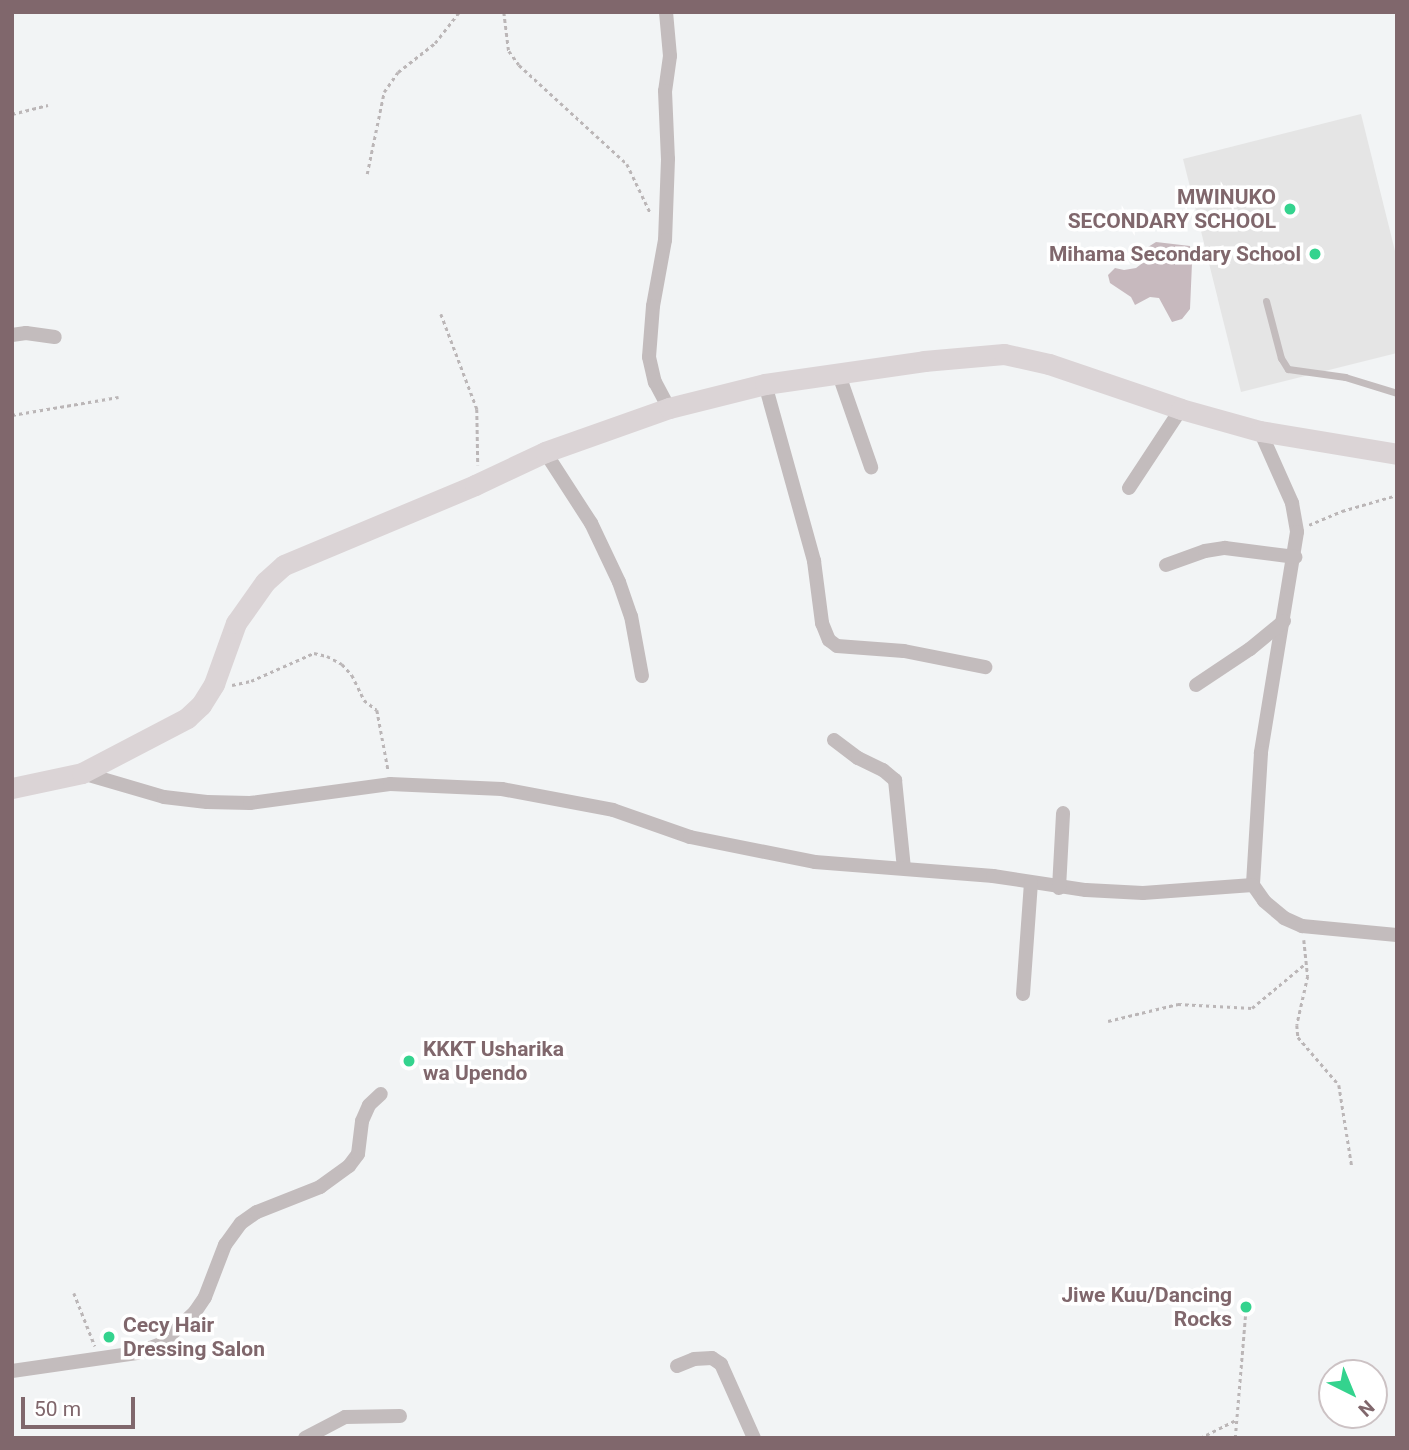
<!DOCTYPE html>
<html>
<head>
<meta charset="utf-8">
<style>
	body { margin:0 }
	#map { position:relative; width:1409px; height:1450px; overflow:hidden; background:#f2f4f5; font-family:Roboto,sans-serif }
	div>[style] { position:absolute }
	.built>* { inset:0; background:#e5e5e5 }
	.water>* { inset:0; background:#c7b9be }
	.path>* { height:2.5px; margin-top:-1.25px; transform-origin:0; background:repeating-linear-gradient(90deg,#bbb6b7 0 3.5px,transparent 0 7px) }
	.lane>* { height:7px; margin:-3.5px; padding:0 3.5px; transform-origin:3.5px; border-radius:3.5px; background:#c3bcbd }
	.street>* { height:14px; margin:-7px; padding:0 7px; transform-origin:7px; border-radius:7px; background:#c3bcbd }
	.secondary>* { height:21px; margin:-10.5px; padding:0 10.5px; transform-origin:10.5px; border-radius:10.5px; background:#dbd4d6 }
	.dots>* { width:19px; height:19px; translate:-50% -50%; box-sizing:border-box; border:4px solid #fff; border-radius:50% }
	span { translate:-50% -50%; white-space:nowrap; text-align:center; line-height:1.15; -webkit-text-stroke:7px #fff; paint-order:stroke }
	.poi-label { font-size:21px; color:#80676c; font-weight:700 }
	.right { translate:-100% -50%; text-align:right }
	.left { translate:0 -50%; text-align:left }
	.frame { position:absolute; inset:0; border:14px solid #80676c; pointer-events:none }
	.north { position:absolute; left:1318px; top:1359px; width:70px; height:70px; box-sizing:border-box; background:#fff; border:2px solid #ccc2c4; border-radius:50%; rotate:137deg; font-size:19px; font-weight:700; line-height:28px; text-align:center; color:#80676c }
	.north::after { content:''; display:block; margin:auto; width:24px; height:32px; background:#34d38e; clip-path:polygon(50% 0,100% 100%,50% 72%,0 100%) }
	.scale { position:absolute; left:21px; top:1397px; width:114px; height:32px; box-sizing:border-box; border:4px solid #80676c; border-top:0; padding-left:9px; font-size:21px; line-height:24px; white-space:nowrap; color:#80676c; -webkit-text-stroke:5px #fff; paint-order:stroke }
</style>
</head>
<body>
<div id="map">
	<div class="built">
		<i style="clip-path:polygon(1361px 114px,1397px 259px,1397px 353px,1241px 392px,1183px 159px)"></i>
	</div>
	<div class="water">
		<i style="clip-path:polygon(1156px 242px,1190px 246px,1192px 263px,1190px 309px,1182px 319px,1172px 322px,1159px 298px,1150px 297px,1135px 305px,1131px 297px,1110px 283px,1108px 275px,1115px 268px,1124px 270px,1136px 268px,1148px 259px,1148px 247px)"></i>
	</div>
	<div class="path">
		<i style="left:504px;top:12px;width:39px;rotate:83deg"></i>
		<i style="left:509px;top:51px;width:17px;rotate:54deg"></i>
		<i style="left:519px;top:65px;width:147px;rotate:42.5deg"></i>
		<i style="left:627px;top:164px;width:53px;rotate:64.4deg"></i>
		<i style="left:12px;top:114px;width:37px;rotate:-14deg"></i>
		<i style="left:367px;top:174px;width:84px;rotate:-78.3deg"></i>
		<i style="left:384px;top:92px;width:24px;rotate:-55deg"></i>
		<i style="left:398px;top:72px;width:47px;rotate:-38.1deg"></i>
		<i style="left:435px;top:43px;width:39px;rotate:-52deg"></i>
		<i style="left:441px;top:314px;width:102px;rotate:69.2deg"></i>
		<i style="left:477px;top:409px;width:56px;rotate:89deg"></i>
		<i style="left:12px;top:415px;width:108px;rotate:-9.6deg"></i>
		<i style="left:1309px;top:525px;width:36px;rotate:-23deg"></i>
		<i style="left:1342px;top:511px;width:57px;rotate:-16.2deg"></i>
		<i style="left:232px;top:685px;width:19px;rotate:-12deg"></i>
		<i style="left:251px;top:681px;width:69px;rotate:-24deg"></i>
		<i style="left:314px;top:653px;width:13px;rotate:13deg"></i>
		<i style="left:327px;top:656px;width:17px;rotate:28deg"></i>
		<i style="left:342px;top:664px;width:15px;rotate:48deg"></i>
		<i style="left:352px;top:675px;width:28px;rotate:64deg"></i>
		<i style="left:364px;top:700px;width:16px;rotate:38deg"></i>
		<i style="left:377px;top:710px;width:60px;rotate:79.4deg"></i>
		<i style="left:1304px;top:940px;width:36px;rotate:84deg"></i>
		<i style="left:1308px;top:976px;width:50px;rotate:102.7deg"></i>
		<i style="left:1297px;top:1025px;width:12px;rotate:85deg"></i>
		<i style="left:1298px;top:1037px;width:63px;rotate:49.5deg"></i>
		<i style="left:1339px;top:1085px;width:83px;rotate:81deg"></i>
		<i style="left:1108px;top:1021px;width:72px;rotate:-13.7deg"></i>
		<i style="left:1178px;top:1004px;width:74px;rotate:3.1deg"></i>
		<i style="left:1252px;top:1008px;width:70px;rotate:-39.8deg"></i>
		<i style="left:74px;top:1293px;width:57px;rotate:68.4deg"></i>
		<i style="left:796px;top:1438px;width:19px"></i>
		<i style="left:1200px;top:1438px;width:42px;rotate:-26.6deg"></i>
		<i style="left:1235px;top:1438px;width:131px;rotate:-85.2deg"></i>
	</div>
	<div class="lane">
		<i style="left:1266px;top:301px;width:59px;rotate:75.3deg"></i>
		<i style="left:1281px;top:358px;width:13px;rotate:58deg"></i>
		<i style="left:1288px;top:369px;width:58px;rotate:8deg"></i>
		<i style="left:1345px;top:377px;width:54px;rotate:17.1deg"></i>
	</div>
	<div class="street">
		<i style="left:666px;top:12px;width:44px;rotate:84.8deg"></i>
		<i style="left:670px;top:56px;width:35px;rotate:98deg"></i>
		<i style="left:665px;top:91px;width:68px;rotate:87.5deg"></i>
		<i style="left:668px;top:159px;width:81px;rotate:92.1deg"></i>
		<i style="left:665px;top:240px;width:67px;rotate:100.3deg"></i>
		<i style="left:653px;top:306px;width:51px;rotate:94.5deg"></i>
		<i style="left:649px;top:357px;width:26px;rotate:77deg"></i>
		<i style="left:655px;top:382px;width:30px;rotate:62deg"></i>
		<i style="left:12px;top:335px;width:14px;rotate:-8deg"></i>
		<i style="left:26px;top:333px;width:29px;rotate:8deg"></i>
		<i style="left:838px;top:372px;width:101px;rotate:70.8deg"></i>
		<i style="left:765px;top:384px;width:184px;rotate:74.5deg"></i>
		<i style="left:814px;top:561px;width:63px;rotate:82.6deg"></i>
		<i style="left:822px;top:623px;width:18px;rotate:68deg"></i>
		<i style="left:829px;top:640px;width:10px;rotate:37deg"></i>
		<i style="left:837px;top:646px;width:67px;rotate:4.3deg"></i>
		<i style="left:904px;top:651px;width:83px;rotate:11.2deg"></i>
		<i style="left:1260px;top:431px;width:79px;rotate:66deg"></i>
		<i style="left:1292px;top:503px;width:29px;rotate:80deg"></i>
		<i style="left:1297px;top:532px;width:224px;rotate:99.3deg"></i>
		<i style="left:1261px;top:753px;width:132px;rotate:93.5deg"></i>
		<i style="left:1253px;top:885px;width:19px;rotate:55deg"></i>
		<i style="left:1264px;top:901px;width:26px;rotate:40deg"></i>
		<i style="left:1284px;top:918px;width:20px;rotate:24deg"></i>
		<i style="left:1302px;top:926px;width:95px;rotate:5.4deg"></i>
		<i style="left:545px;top:452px;width:85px;rotate:57.1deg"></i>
		<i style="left:591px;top:523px;width:65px;rotate:64.6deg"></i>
		<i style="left:619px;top:582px;width:36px;rotate:71deg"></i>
		<i style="left:631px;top:616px;width:61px;rotate:79.6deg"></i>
		<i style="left:1129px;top:488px;width:95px;rotate:-56.6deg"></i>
		<i style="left:1166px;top:565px;width:41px;rotate:-19.7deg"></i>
		<i style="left:1205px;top:551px;width:20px;rotate:-9deg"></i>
		<i style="left:1225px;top:548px;width:71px;rotate:7.3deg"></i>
		<i style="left:1196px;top:685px;width:65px;rotate:-33.7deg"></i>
		<i style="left:1250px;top:649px;width:44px;rotate:-39.5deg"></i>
		<i style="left:834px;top:740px;width:30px;rotate:37deg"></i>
		<i style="left:858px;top:758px;width:28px;rotate:26deg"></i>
		<i style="left:883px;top:770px;width:16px;rotate:40deg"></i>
		<i style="left:895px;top:780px;width:88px;rotate:84.2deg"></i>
		<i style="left:82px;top:773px;width:85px;rotate:16.3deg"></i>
		<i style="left:164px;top:797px;width:43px;rotate:6.6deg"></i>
		<i style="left:207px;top:802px;width:43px;rotate:1.3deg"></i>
		<i style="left:250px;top:803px;width:141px;rotate:-7.7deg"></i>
		<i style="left:390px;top:784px;width:112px;rotate:2.6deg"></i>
		<i style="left:502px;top:789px;width:113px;rotate:10.7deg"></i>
		<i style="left:613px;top:810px;width:82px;rotate:19.3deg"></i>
		<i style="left:690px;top:837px;width:127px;rotate:11.3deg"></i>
		<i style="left:815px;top:862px;width:179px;rotate:4.5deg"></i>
		<i style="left:993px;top:876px;width:94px;rotate:8.6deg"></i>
		<i style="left:1086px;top:890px;width:57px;rotate:3deg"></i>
		<i style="left:1143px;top:893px;width:110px;rotate:-4.2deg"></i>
		<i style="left:1059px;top:888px;width:75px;rotate:-86.9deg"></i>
		<i style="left:1023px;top:994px;width:111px;rotate:-85.9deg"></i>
		<i style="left:677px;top:1366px;width:18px;rotate:-22deg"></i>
		<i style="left:694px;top:1359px;width:18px;rotate:-3deg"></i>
		<i style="left:712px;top:1358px;width:11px;rotate:34deg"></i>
		<i style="left:721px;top:1364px;width:81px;rotate:66deg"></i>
		<i style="left:12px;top:1371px;width:126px;rotate:-8.2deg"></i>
		<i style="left:137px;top:1353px;width:26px;rotate:-21deg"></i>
		<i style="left:161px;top:1344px;width:47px;rotate:-43.3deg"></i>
		<i style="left:195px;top:1312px;width:18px;rotate:-56deg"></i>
		<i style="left:205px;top:1297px;width:56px;rotate:-69deg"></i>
		<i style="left:225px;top:1245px;width:27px;rotate:-54deg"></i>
		<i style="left:241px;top:1223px;width:19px;rotate:-35deg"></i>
		<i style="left:257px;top:1212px;width:68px;rotate:-21.6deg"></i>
		<i style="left:320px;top:1187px;width:36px;rotate:-36deg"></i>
		<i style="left:349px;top:1166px;width:15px;rotate:-53deg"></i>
		<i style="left:358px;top:1154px;width:33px;rotate:-83deg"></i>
		<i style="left:362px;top:1121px;width:17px;rotate:-66deg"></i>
		<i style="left:369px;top:1105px;width:16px;rotate:-43deg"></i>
		<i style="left:305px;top:1438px;width:45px;rotate:-27.7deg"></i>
		<i style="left:345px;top:1417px;width:55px;rotate:-1deg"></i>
	</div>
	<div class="secondary">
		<i style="left:12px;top:788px;width:72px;rotate:-12.1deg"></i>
		<i style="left:82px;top:773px;width:119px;rotate:-27.6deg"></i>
		<i style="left:187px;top:718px;width:19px;rotate:-43deg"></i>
		<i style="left:201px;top:705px;width:25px;rotate:-58deg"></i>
		<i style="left:214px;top:684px;width:65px;rotate:-70.2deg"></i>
		<i style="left:236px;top:623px;width:50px;rotate:-54.7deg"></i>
		<i style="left:265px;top:582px;width:25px;rotate:-42deg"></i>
		<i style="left:284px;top:565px;width:207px;rotate:-22.7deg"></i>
		<i style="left:475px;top:485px;width:77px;rotate:-25.2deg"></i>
		<i style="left:545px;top:452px;width:132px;rotate:-19.5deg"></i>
		<i style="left:669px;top:408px;width:99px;rotate:-14deg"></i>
		<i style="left:765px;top:384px;width:161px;rotate:-8.2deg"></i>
		<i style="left:924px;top:361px;width:80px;rotate:-5deg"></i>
		<i style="left:1004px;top:354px;width:46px;rotate:12.5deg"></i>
		<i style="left:1049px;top:364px;width:139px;rotate:18.8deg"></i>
		<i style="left:1181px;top:409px;width:82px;rotate:15.6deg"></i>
		<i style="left:1260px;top:431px;width:139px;rotate:9.5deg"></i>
	</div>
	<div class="dots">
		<i style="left:1290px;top:209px;background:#34d38e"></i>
		<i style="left:1315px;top:254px;background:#34d38e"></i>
		<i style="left:409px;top:1061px;background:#34d38e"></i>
		<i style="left:1246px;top:1307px;background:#34d38e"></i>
		<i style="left:109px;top:1337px;background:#34d38e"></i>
	</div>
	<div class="poi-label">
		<span class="right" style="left:1276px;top:209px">MWINUKO<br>SECONDARY SCHOOL</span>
		<span class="right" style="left:1301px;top:254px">Mihama Secondary School</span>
		<span class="left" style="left:423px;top:1061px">KKKT Usharika<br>wa Upendo</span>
		<span class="right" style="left:1232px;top:1307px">Jiwe Kuu/Dancing<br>Rocks</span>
		<span class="left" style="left:123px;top:1337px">Cecy Hair<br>Dressing Salon</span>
	</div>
	<div class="frame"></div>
	<div class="north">N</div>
	<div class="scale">50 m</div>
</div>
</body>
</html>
